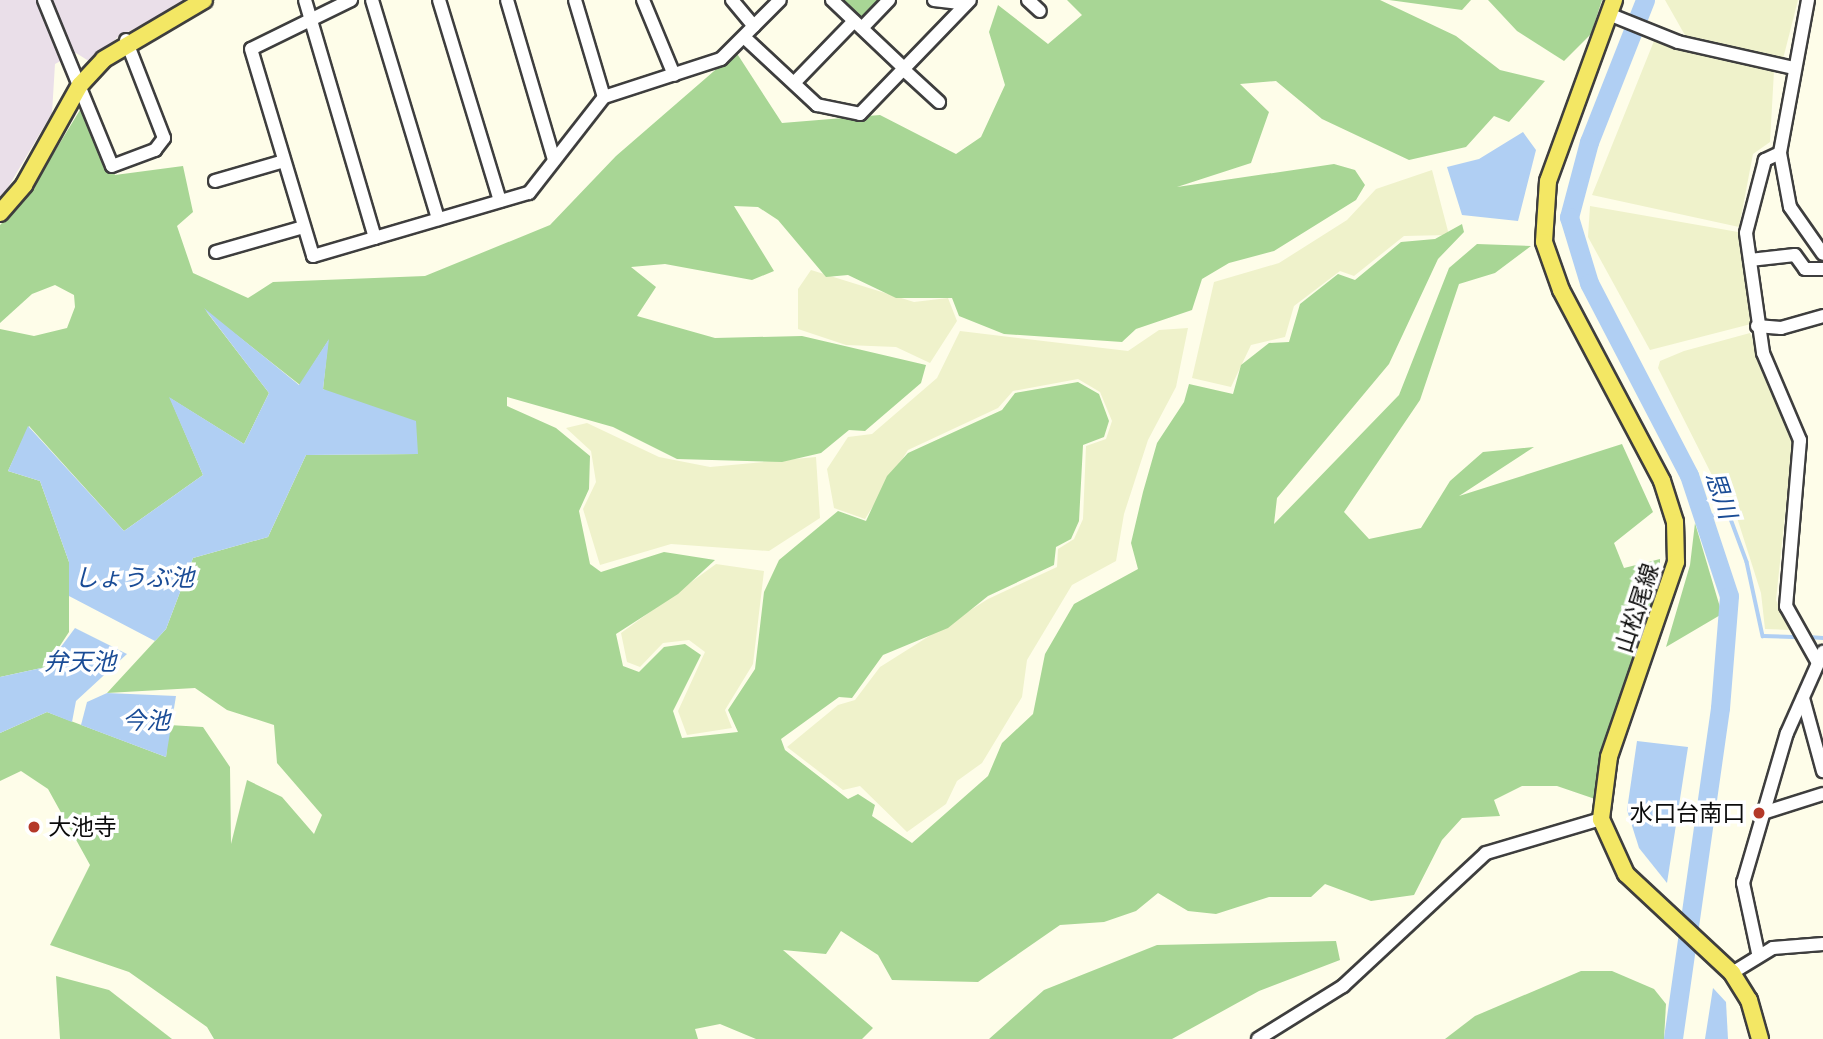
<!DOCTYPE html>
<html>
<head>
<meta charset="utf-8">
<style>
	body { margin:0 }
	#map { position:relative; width:1823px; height:1039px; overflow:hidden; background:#fefde9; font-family:Lora,"Noto Sans JP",serif }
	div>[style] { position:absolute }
	.industrial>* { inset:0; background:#eadfe9 }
	.farmland>* { inset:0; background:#eff2cb }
	.forest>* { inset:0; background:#a8d695 }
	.water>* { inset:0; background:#b0cff3 }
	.stream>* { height:3.5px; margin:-1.75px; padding:0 1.75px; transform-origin:1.75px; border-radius:1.75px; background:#b0cff3 }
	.river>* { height:19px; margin:-9.5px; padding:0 9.5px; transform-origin:9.5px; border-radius:9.5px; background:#b0cff3 }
	.roads { filter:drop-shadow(2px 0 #3e3e3e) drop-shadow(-2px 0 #3e3e3e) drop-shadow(0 2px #3e3e3e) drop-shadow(0 -2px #3e3e3e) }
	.minor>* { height:12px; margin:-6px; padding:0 6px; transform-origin:6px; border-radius:6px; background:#fff }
	.major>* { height:16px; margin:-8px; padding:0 8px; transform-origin:8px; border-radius:8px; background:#f3e764 }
	.dots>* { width:19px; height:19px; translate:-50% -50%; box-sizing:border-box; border:4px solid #fff; border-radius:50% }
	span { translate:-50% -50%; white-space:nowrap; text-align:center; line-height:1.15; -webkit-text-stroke:7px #fff; paint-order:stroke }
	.street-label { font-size:23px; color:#0b0b0b }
	.poi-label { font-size:23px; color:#0b0b0b }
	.right { translate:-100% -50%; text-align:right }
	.left { translate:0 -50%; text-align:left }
	.water-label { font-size:24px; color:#1a4c96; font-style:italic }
</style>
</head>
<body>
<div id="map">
	<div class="industrial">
		<i style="clip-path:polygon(0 0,190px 0,118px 37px,92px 63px,76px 53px,55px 64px,52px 113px,0 201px)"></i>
	</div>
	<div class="farmland">
		<i style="clip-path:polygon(1665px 0,1798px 0,1783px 59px,1686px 37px)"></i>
		<i style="clip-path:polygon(1654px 41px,1774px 71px,1770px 142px,1753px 154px,1739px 227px,1592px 195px)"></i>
		<i style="clip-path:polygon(1432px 170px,1449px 235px,1404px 236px,1354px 276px,1340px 271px,1294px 306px,1285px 337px,1251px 345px,1231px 387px,1192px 378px,1214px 282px,1279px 263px,1347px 220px,1376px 189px)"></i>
		<i style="clip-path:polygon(1590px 206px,1738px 232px,1751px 324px,1650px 350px,1588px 237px)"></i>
		<i style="clip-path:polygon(811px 270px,914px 302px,948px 298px,957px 321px,930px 363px,896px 347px,846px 345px,798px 329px,798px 289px)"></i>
		<i style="clip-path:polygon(1188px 328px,1176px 387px,1148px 440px,1124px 514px,1116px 561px,1072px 585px,1027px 660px,1022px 697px,982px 763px,957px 781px,946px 804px,907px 832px,860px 786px,843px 790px,787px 747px,838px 705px,855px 700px,880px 667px,988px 599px,1057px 567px,1058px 549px,1074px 539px,1083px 519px,1086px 446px,1106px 439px,1112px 421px,1100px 392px,1078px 379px,1013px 391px,998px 408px,908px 450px,865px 519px,834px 508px,827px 469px,848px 437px,872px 434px,937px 378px,960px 331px,1128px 351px,1159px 330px)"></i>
		<i style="clip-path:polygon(1750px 333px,1793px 439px,1776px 600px,1790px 630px,1765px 629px,1761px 593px,1733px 505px,1727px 505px,1658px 368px,1660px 361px,1684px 351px)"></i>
		<i style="clip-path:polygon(587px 423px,659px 457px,710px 467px,816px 457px,820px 518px,769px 551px,671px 544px,600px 565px,583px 509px,596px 482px,591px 451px,566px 428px)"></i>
		<i style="clip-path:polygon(716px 564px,764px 571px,753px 664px,725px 710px,732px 728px,687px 735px,678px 711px,705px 652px,689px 640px,663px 643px,640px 667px,627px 662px,621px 633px)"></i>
	</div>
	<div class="forest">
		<i style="clip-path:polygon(839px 0,884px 0,860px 20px)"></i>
		<i style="clip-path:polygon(1067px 0,1380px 0,1456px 36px,1500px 70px,1545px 81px,1509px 122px,1494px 116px,1466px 147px,1409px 160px,1322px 119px,1276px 81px,1240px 84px,1269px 112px,1251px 163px,1177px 187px,1334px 164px,1355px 170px,1365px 185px,1356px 200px,1274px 251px,1229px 263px,1202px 279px,1192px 310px,1136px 329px,1122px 342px,1004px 334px,959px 316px,952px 298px,896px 298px,848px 275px,826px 277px,778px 220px,758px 207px,734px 206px,774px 271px,752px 280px,665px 264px,631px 267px,656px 287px,637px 316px,715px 338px,802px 336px,926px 365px,921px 383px,865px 431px,849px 430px,821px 453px,782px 462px,677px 459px,613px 427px,507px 397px,507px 406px,556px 428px,590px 456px,589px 489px,579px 511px,590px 564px,601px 572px,664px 552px,715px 560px,678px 594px,616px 634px,623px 666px,639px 672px,664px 647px,685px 644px,701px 655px,673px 711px,682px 738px,738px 732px,728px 710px,755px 669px,764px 592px,779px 560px,838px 511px,866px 521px,887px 476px,908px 453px,1002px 410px,1015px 393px,1078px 382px,1099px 394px,1109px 421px,1104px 437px,1083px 445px,1079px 521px,1071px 539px,1056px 547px,1054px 565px,988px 596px,948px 628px,883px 655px,852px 698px,839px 697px,781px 739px,785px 750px,848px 799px,858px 794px,875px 805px,872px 816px,912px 843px,988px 776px,1002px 743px,1033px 714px,1045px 654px,1074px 604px,1138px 569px,1131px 543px,1143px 492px,1157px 443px,1184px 402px,1189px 384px,1233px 394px,1241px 365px,1269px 343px,1289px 342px,1300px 304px,1338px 274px,1355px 280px,1401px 242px,1435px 239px,1462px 224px,1464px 232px,1438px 259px,1389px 364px,1277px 498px,1274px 524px,1399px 395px,1449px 268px,1477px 244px,1531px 246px,1495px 273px,1459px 284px,1420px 400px,1344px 512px,1369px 539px,1421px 528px,1450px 481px,1483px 452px,1534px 447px,1459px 496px,1622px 444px,1653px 512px,1614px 543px,1624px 568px,1660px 559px,1660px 595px,1600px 760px,1595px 799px,1557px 786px,1522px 786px,1494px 800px,1500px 816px,1462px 818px,1442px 840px,1414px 895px,1371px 901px,1325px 884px,1311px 897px,1269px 897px,1216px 914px,1188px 911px,1158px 893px,1136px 911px,1104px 922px,1060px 925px,978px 982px,892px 980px,878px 955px,841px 931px,826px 954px,783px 950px,873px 1028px,862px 1039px,756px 1039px,720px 1024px,695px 1029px,698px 1039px,214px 1039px,207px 1027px,129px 972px,50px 945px,90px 865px,48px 789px,21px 771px,0 781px,0 733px,47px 712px,166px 757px,169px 725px,203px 727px,230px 767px,231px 844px,247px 780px,282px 797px,314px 834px,322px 815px,277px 763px,274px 725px,227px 710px,195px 688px,107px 693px,166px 629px,193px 558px,268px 537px,306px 455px,417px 454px,323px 389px,328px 341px,300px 385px,206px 311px,269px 393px,244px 444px,170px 398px,203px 475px,124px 531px,29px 426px,8px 471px,40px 481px,69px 562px,69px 632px,46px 667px,0 677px,0 329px,34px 336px,67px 328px,75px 307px,74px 295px,55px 285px,32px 294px,0 323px,0 225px,27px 197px,83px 105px,115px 175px,183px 166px,193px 212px,177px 226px,193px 273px,248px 298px,273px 282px,425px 276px,550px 225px,616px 156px,736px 52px,782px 123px,880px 115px,956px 154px,981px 137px,1005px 85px,989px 32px,998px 5px,1048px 44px,1082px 15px)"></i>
		<i style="clip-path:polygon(1389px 0,1471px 0,1462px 10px)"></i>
		<i style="clip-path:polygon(1488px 0,1602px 0,1591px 34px,1564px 61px,1517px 31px)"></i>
		<i style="clip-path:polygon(1695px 523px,1722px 614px,1666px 647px,1690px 565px)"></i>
		<i style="clip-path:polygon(1336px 941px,1340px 960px,1259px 991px,1172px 1039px,989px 1039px,1044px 990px,1157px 945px)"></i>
		<i style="clip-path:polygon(1581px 971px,1612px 971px,1654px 989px,1666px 1004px,1664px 1039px,1445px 1039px,1475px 1016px)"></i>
		<i style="clip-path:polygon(56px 976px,109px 990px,172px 1039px,60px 1039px)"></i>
	</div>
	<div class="water">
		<i style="clip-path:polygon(1523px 132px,1536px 150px,1518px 221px,1462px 215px,1447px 167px,1479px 159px)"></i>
		<i style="clip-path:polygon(204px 308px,299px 385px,329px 339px,323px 389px,416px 421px,418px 454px,306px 455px,268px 537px,193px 558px,166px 629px,155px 641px,69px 596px,69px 562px,40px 481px,8px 471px,28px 426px,124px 531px,203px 475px,169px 397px,244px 444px,269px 393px)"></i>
		<i style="clip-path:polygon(75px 628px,127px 654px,76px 701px,72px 722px,47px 712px,0 733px,0 677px,46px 667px)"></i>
		<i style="clip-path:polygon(107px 693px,176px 696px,166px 757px,81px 725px,87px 702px)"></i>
		<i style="clip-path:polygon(1637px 741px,1688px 747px,1667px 883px,1639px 848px,1627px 810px)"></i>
		<i style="clip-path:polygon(1713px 988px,1726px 1002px,1728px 1039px,1705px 1039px)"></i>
	</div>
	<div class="stream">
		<i style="left:1728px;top:511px;width:54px;rotate:69.6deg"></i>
		<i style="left:1747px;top:562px;width:76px;rotate:77.8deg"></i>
		<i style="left:1763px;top:636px;width:37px;rotate:2deg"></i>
		<i style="left:1704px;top:519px;width:12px;rotate:-20deg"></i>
		<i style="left:1808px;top:637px;width:15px;rotate:4deg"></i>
	</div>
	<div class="river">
		<i style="left:1645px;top:0;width:153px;rotate:111.5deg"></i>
		<i style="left:1589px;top:142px;width:78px;rotate:104.9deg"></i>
		<i style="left:1569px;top:217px;width:69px;rotate:73.1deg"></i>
		<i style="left:1589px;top:283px;width:216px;rotate:62.5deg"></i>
		<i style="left:1689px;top:475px;width:127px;rotate:71.7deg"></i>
		<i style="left:1729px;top:596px;width:112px;rotate:94.6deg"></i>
		<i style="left:1720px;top:708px;width:334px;rotate:98.1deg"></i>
	</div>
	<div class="roads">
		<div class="minor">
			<i style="left:44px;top:0;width:179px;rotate:67.7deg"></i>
			<i style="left:112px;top:166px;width:46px;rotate:-20.4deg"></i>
			<i style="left:155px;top:150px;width:15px;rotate:-53deg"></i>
			<i style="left:164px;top:138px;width:105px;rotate:-111.2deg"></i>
			<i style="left:305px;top:0;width:248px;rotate:73.6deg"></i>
			<i style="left:351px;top:0;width:111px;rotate:153.9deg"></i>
			<i style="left:251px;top:49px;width:216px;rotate:73.3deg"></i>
			<i style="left:313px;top:256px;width:225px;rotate:-16.3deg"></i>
			<i style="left:529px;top:193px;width:122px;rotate:-52deg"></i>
			<i style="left:604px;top:97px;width:123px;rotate:-18deg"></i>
			<i style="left:721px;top:59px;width:83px;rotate:-45deg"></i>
			<i style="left:372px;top:0;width:229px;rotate:73.2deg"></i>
			<i style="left:439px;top:0;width:210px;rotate:73.1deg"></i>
			<i style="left:507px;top:0;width:167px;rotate:73.6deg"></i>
			<i style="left:575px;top:0;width:101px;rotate:73.4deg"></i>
			<i style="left:643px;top:0;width:81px;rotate:67.5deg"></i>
			<i style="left:732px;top:0;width:34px;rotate:50deg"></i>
			<i style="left:832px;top:0;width:99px;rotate:43.4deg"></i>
			<i style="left:934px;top:0;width:32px;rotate:7deg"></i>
			<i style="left:1028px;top:0;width:16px;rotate:43deg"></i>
			<i style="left:1808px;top:0;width:156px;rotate:100.4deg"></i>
			<i style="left:1780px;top:153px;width:55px;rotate:79.5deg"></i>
			<i style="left:1790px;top:207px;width:57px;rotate:54.9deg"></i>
			<i style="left:1611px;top:15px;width:72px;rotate:21.9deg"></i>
			<i style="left:1678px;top:42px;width:118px;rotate:12.7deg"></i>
			<i style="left:862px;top:28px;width:39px;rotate:-46deg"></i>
			<i style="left:744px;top:37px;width:100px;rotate:43deg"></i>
			<i style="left:817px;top:105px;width:44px;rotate:11.8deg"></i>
			<i style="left:860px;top:114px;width:158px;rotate:-46deg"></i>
			<i style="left:903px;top:69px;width:49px;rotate:42.5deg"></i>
			<i style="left:794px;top:83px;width:86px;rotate:-45.9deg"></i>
			<i style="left:1780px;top:153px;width:17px;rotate:155deg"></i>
			<i style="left:1765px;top:160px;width:75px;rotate:104.6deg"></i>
			<i style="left:1746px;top:233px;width:121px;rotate:81.9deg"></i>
			<i style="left:1763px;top:353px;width:95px;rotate:67deg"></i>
			<i style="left:1800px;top:440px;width:167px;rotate:94.8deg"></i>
			<i style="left:1786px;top:606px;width:65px;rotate:60.7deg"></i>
			<i style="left:215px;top:181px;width:72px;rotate:-16.2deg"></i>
			<i style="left:216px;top:252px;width:91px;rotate:-15.9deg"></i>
			<i style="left:1750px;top:260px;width:45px;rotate:-6.3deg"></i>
			<i style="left:1795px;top:255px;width:17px;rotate:54deg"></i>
			<i style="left:1805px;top:269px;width:18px"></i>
			<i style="left:1757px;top:326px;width:24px;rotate:5deg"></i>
			<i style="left:1781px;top:328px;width:44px;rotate:-15.9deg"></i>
			<i style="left:1803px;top:698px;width:76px;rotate:74.7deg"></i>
			<i style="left:1763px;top:813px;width:63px;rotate:-17.6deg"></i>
			<i style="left:1758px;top:953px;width:72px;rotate:-102.1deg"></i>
			<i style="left:1743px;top:883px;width:156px;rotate:-73.7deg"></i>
			<i style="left:1787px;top:733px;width:89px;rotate:-66deg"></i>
			<i style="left:1732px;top:973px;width:48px;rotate:-31.4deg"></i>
			<i style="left:1773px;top:948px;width:50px;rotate:-4.6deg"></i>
			<i style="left:1258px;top:1039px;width:100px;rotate:-31.9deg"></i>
			<i style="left:1343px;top:986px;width:195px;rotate:-42.9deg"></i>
			<i style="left:1486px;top:853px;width:120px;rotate:-16.5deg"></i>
		</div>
		<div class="major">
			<i style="left:1614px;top:0;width:193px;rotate:110deg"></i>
			<i style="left:1548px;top:181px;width:61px;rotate:93.8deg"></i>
			<i style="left:1544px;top:242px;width:51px;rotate:70.5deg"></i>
			<i style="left:1561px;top:290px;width:216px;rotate:62.1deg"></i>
			<i style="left:1662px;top:481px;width:43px;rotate:72.4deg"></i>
			<i style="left:1675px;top:522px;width:40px;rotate:88.6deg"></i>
			<i style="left:1676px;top:562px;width:206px;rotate:109deg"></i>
			<i style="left:1609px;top:757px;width:63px;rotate:97.4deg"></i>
			<i style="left:1601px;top:819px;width:60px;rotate:65.6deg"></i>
			<i style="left:1626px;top:874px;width:145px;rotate:43deg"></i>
			<i style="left:1732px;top:973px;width:32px;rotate:58deg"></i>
			<i style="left:1749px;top:1000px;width:41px;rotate:74.2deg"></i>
			<i style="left:0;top:213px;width:37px;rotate:-49deg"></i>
			<i style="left:24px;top:185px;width:115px;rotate:-60.8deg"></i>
			<i style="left:80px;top:85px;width:35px;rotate:-47deg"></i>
			<i style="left:104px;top:59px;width:116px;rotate:-30.5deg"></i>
		</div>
	</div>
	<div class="dots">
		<i style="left:1759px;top:813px;background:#b43929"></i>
		<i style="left:34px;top:827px;background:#b43929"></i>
	</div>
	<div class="street-label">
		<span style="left:1637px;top:608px;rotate:-72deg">山松尾線</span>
	</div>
	<div class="poi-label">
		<span class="right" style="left:1745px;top:813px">水口台南口</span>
		<span class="left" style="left:48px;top:827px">大池寺</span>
	</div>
	<div class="water-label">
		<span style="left:1721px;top:495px;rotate:71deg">思川</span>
		<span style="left:134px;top:578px">しょうぶ池</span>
		<span style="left:80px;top:662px">弁天池</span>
		<span style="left:146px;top:721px">今池</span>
	</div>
</div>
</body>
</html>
